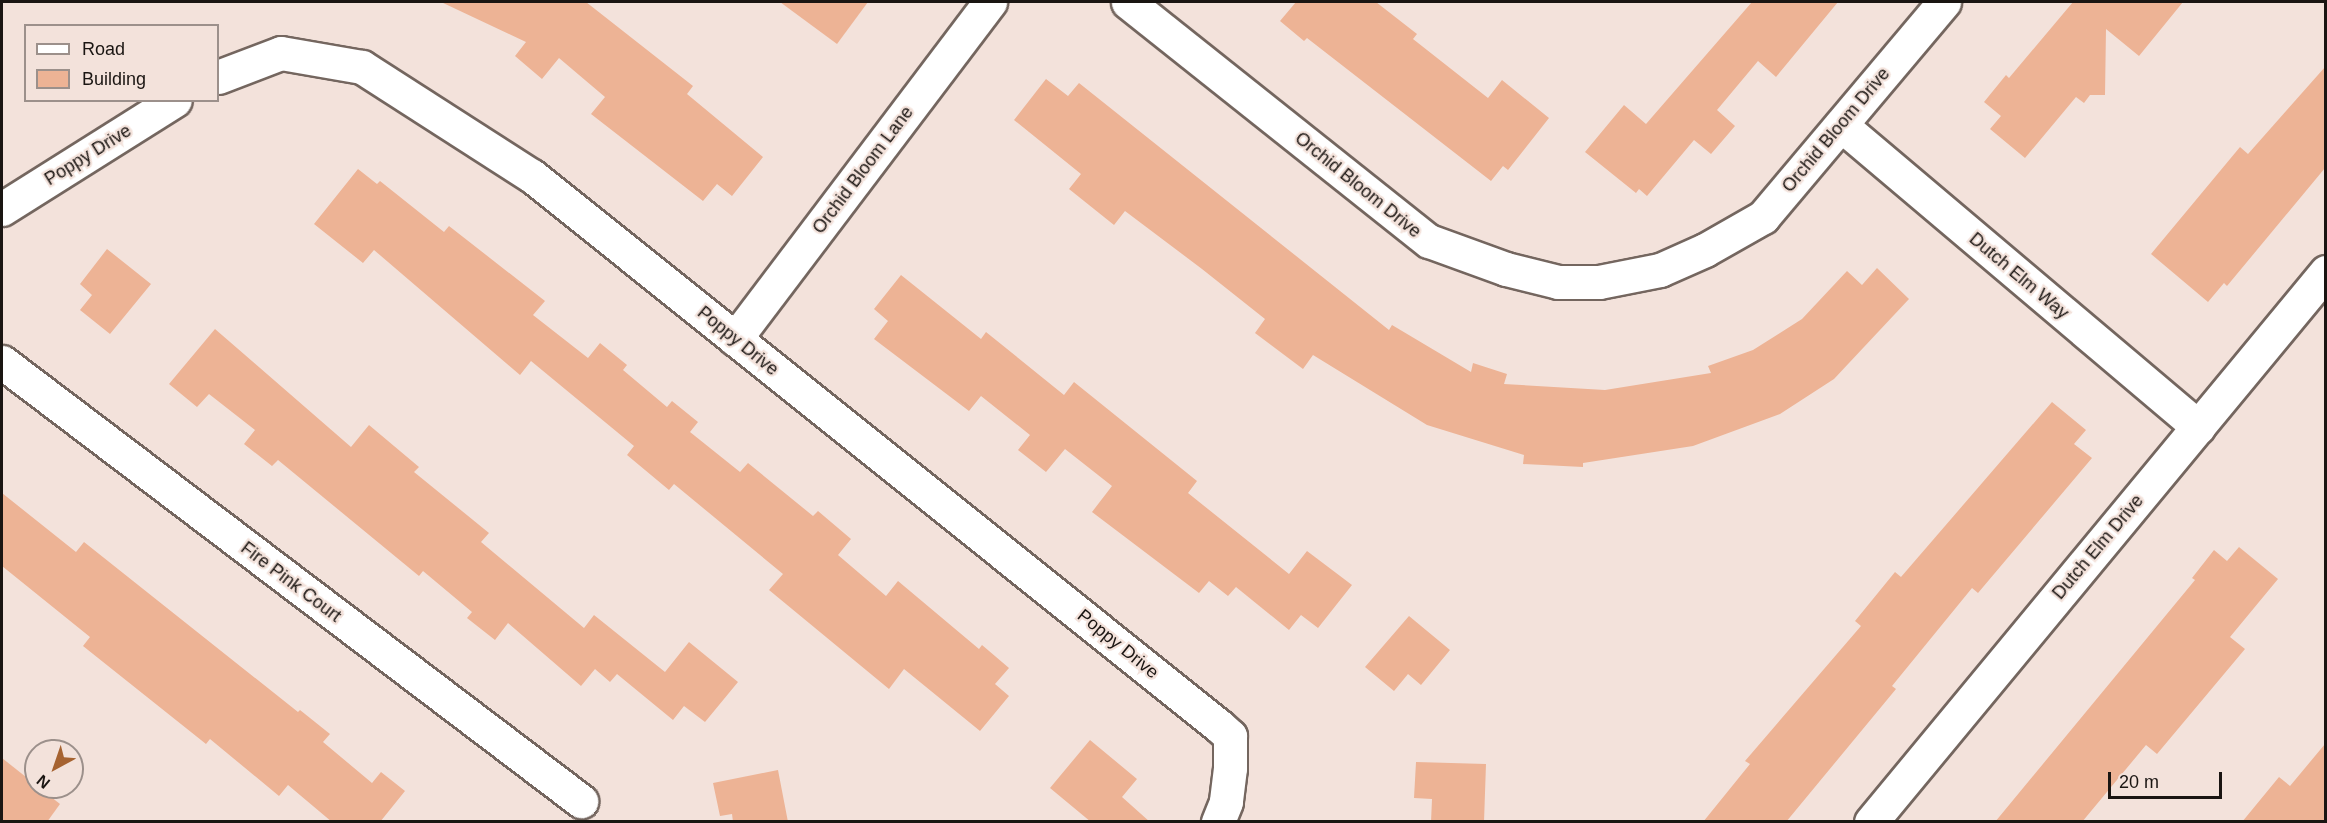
<!DOCTYPE html>
<html>
<head>
<meta charset="utf-8">
<style>
	body { margin:0 }
	#map { position:relative; width:2327px; height:823px; overflow:hidden; background:#f3e2db; font-family:Arial,sans-serif }
	div>[style] { position:absolute }
	.building>* { inset:0; background:#edb395 }
	.roads { filter:drop-shadow(2px 0 #74665f) drop-shadow(-2px 0 #74665f) drop-shadow(0 2px #74665f) drop-shadow(0 -2px #74665f) }
	.minor>* { height:33px; margin:-16.5px; padding:0 16.5px; transform-origin:16.5px; border-radius:16.5px; background:#fff }
	span { translate:-50% -50%; white-space:nowrap; text-align:center; line-height:1.15; -webkit-text-stroke:4.5px #f3e2db; paint-order:stroke }
	.street-label { font-size:18px; color:#1a1512 }
	.frame { position:absolute; inset:0; border:3px solid #1a1512; pointer-events:none }
	.legend { position:absolute; left:24px; top:24px; width:195px; height:78px; box-sizing:border-box; background:#f3e2db; border:2px solid #9c908b; margin:0; padding:8px 10px; list-style:none; font-size:18px; color:#1a1512 }
	.legend li { display:flex; align-items:center; gap:12px; height:30px }
	.legend b { width:30px; border:2px solid #9c908b }
	.north { position:absolute; left:24px; top:739px; width:60px; height:60px; box-sizing:border-box; background:#f3e2db; border:2px solid #9c908b; border-radius:50%; rotate:220deg; font-size:16px; font-weight:700; line-height:24px; text-align:center; color:#1a1512 }
	.north::after { content:''; display:block; margin:auto; width:21px; height:27px; background:#a66331; clip-path:polygon(50% 0,100% 100%,50% 72%,0 100%) }
	.scale { position:absolute; left:2108px; top:772px; width:114px; height:27px; box-sizing:border-box; border:3px solid #1a1512; border-top:0; padding-left:8px; font-size:18px; line-height:21px; white-space:nowrap; color:#1a1512; -webkit-text-stroke:4px #f3e2db; paint-order:stroke }
</style>
</head>
<body>
<div id="map">
	<div class="building">
		<i style="clip-path:polygon(441px 2px,586px 2px,693px 86px,687px 94px,763px 157px,732px 196px,717px 184px,703px 201px,591px 114px,605px 97px,559px 58px,542px 79px,515px 56px,526px 42px)"></i>
		<i style="clip-path:polygon(780px 2px,868px 2px,837px 44px)"></i>
		<i style="clip-path:polygon(1296px 2px,1376px 2px,1417px 34px,1413px 39px,1488px 98px,1502px 80px,1549px 118px,1508px 170px,1503px 166px,1491px 181px,1307px 38px,1304px 41px,1280px 21px)"></i>
		<i style="clip-path:polygon(1752px 2px,1838px 2px,1776px 77px,1758px 61px,1717px 110px,1735px 126px,1711px 154px,1694px 140px,1647px 196px,1639px 189px,1636px 193px,1585px 152px,1624px 105px,1646px 124px)"></i>
		<i style="clip-path:polygon(2073px 2px,2183px 2px,2139px 56px,2106px 29px,2105px 95px,2090px 95px,2084px 103px,2076px 97px,2025px 158px,1990px 129px,2001px 116px,1984px 102px,2006px 75px,2009px 78px)"></i>
		<i style="clip-path:polygon(2325px 67px,2325px 168px,2227px 286px,2224px 283px,2208px 302px,2151px 254px,2240px 147px,2248px 154px)"></i>
		<i style="clip-path:polygon(1046px 79px,1068px 96px,1079px 83px,1389px 330px,1392px 325px,1471px 372px,1473px 363px,1507px 374px,1504px 384px,1605px 390px,1711px 373px,1708px 366px,1753px 350px,1802px 319px,1847px 271px,1862px 285px,1877px 268px,1909px 299px,1834px 379px,1780px 414px,1693px 446px,1583px 463px,1583px 467px,1523px 464px,1524px 455px,1427px 425px,1313px 355px,1303px 369px,1255px 333px,1265px 319px,1202px 269px,1125px 211px,1114px 225px,1069px 189px,1081px 174px,1014px 120px)"></i>
		<i style="clip-path:polygon(358px 169px,377px 184px,380px 181px,444px 232px,449px 226px,545px 301px,533px 315px,588px 358px,600px 343px,627px 365px,623px 370px,667px 407px,672px 401px,698px 422px,690px 432px,740px 472px,748px 463px,813px 516px,818px 511px,851px 539px,838px 555px,886px 596px,898px 581px,979px 649px,982px 645px,1009px 668px,995px 684px,1009px 696px,980px 731px,904px 669px,889px 689px,769px 590px,783px 574px,674px 484px,669px 490px,627px 455px,634px 446px,531px 361px,520px 375px,374px 250px,363px 263px,314px 224px)"></i>
		<i style="clip-path:polygon(107px 249px,151px 284px,110px 334px,80px 310px,92px 295px,80px 284px)"></i>
		<i style="clip-path:polygon(901px 275px,981px 339px,986px 332px,1064px 395px,1074px 382px,1197px 481px,1188px 493px,1289px 574px,1307px 551px,1352px 585px,1318px 628px,1301px 615px,1289px 630px,1236px 587px,1228px 596px,1209px 581px,1199px 593px,1092px 512px,1112px 486px,1065px 449px,1046px 472px,1018px 450px,1030px 435px,981px 396px,969px 411px,874px 339px,888px 321px,874px 309px)"></i>
		<i style="clip-path:polygon(215px 329px,351px 447px,369px 425px,419px 467px,414px 472px,489px 533px,481px 542px,584px 628px,594px 615px,665px 672px,689px 642px,738px 682px,705px 722px,684px 706px,673px 720px,617px 674px,610px 682px,595px 669px,581px 686px,508px 623px,495px 640px,467px 618px,472px 612px,423px 571px,419px 576px,278px 460px,272px 466px,244px 444px,255px 430px,209px 394px,197px 407px,169px 384px)"></i>
		<i style="clip-path:polygon(2052px 402px,2086px 430px,2074px 444px,2092px 458px,1978px 593px,1972px 588px,1892px 686px,1896px 689px,1786px 822px,1703px 822px,1750px 764px,1745px 761px,1861px 626px,1855px 621px,1895px 572px,1901px 577px)"></i>
		<i style="clip-path:polygon(2px 493px,76px 552px,84px 542px,298px 712px,300px 710px,330px 734px,323px 742px,372px 783px,381px 772px,405px 791px,380px 822px,332px 822px,288px 785px,279px 796px,210px 739px,206px 744px,83px 646px,90px 637px,2px 566px)"></i>
		<i style="clip-path:polygon(2239px 547px,2278px 579px,2230px 637px,2245px 649px,2157px 754px,2146px 745px,2082px 822px,1995px 822px,2195px 580px,2192px 578px,2214px 550px,2227px 561px)"></i>
		<i style="clip-path:polygon(1409px 616px,1450px 650px,1421px 685px,1408px 674px,1394px 691px,1365px 667px)"></i>
		<i style="clip-path:polygon(1090px 740px,1137px 779px,1122px 797px,1150px 822px,1091px 822px,1050px 788px)"></i>
		<i style="clip-path:polygon(2325px 744px,2325px 822px,2242px 822px,2279px 777px,2290px 786px)"></i>
		<i style="clip-path:polygon(2px 758px,60px 804px,47px 822px,2px 822px)"></i>
		<i style="clip-path:polygon(1416px 762px,1486px 764px,1484px 822px,1431px 822px,1432px 799px,1414px 798px)"></i>
		<i style="clip-path:polygon(778px 770px,788px 822px,733px 822px,732px 814px,720px 816px,713px 783px)"></i>
	</div>
	<div class="roads">
		<div class="minor">
			<i style="left:1128px;top:2px;width:384px;rotate:38.5deg"></i>
			<i style="left:1429px;top:241px;width:82px;rotate:20deg"></i>
			<i style="left:1506px;top:269px;width:54px;rotate:14deg"></i>
			<i style="left:1558px;top:282px;width:41px"></i>
			<i style="left:1599px;top:282px;width:62px;rotate:-11.1deg"></i>
			<i style="left:1660px;top:270px;width:49px;rotate:-24deg"></i>
			<i style="left:1705px;top:250px;width:67px;rotate:-29.6deg"></i>
			<i style="left:1763px;top:217px;width:281px;rotate:-49.9deg"></i>
			<i style="left:218px;top:77px;width:67px;rotate:-20.9deg"></i>
			<i style="left:281px;top:53px;width:82px;rotate:9.8deg"></i>
			<i style="left:362px;top:67px;width:202px;rotate:32.7deg"></i>
			<i style="left:532px;top:176px;width:880px;rotate:38.68deg"></i>
			<i style="left:1219px;top:726px;width:15px;rotate:42deg"></i>
			<i style="left:1230px;top:736px;width:32px;rotate:90deg"></i>
			<i style="left:1230px;top:768px;width:34px;rotate:97deg"></i>
			<i style="left:1226px;top:802px;width:22px;rotate:112deg"></i>
			<i style="left:1841px;top:125px;width:468px;rotate:40.2deg"></i>
			<i style="left:2px;top:209px;width:204px;rotate:-32.2deg"></i>
			<i style="left:735px;top:339px;width:423px;rotate:-52.9deg"></i>
			<i style="left:2px;top:362px;width:727px;rotate:37.17deg"></i>
			<i style="left:1871px;top:822px;width:714px;rotate:-50.4deg"></i>
		</div>
	</div>
	<div class="street-label">
		<span style="left:1836px;top:130px;rotate:-50deg">Orchid Bloom Drive</span>
		<span style="left:88px;top:155px;rotate:-32deg">Poppy Drive</span>
		<span style="left:863px;top:170px;rotate:-53deg">Orchid Bloom Lane</span>
		<span style="left:1358px;top:185px;rotate:39deg">Orchid Bloom Drive</span>
		<span style="left:2019px;top:276px;rotate:40deg">Dutch Elm Way</span>
		<span style="left:738px;top:341px;rotate:39deg">Poppy Drive</span>
		<span style="left:2098px;top:547px;rotate:-50deg">Dutch Elm Drive</span>
		<span style="left:291px;top:582px;rotate:37deg">Fire Pink Court</span>
		<span style="left:1118px;top:644px;rotate:39deg">Poppy Drive</span>
	</div>
	<div class="frame"></div>
	<ul class="legend">
	<li><b style="height:8px;background:#fff"></b>Road</li>
	<li><b style="height:16px;background:#edb395"></b>Building</li>
	</ul>
	<div class="north">N</div>
	<div class="scale">20 m</div>
</div>
</body>
</html>
